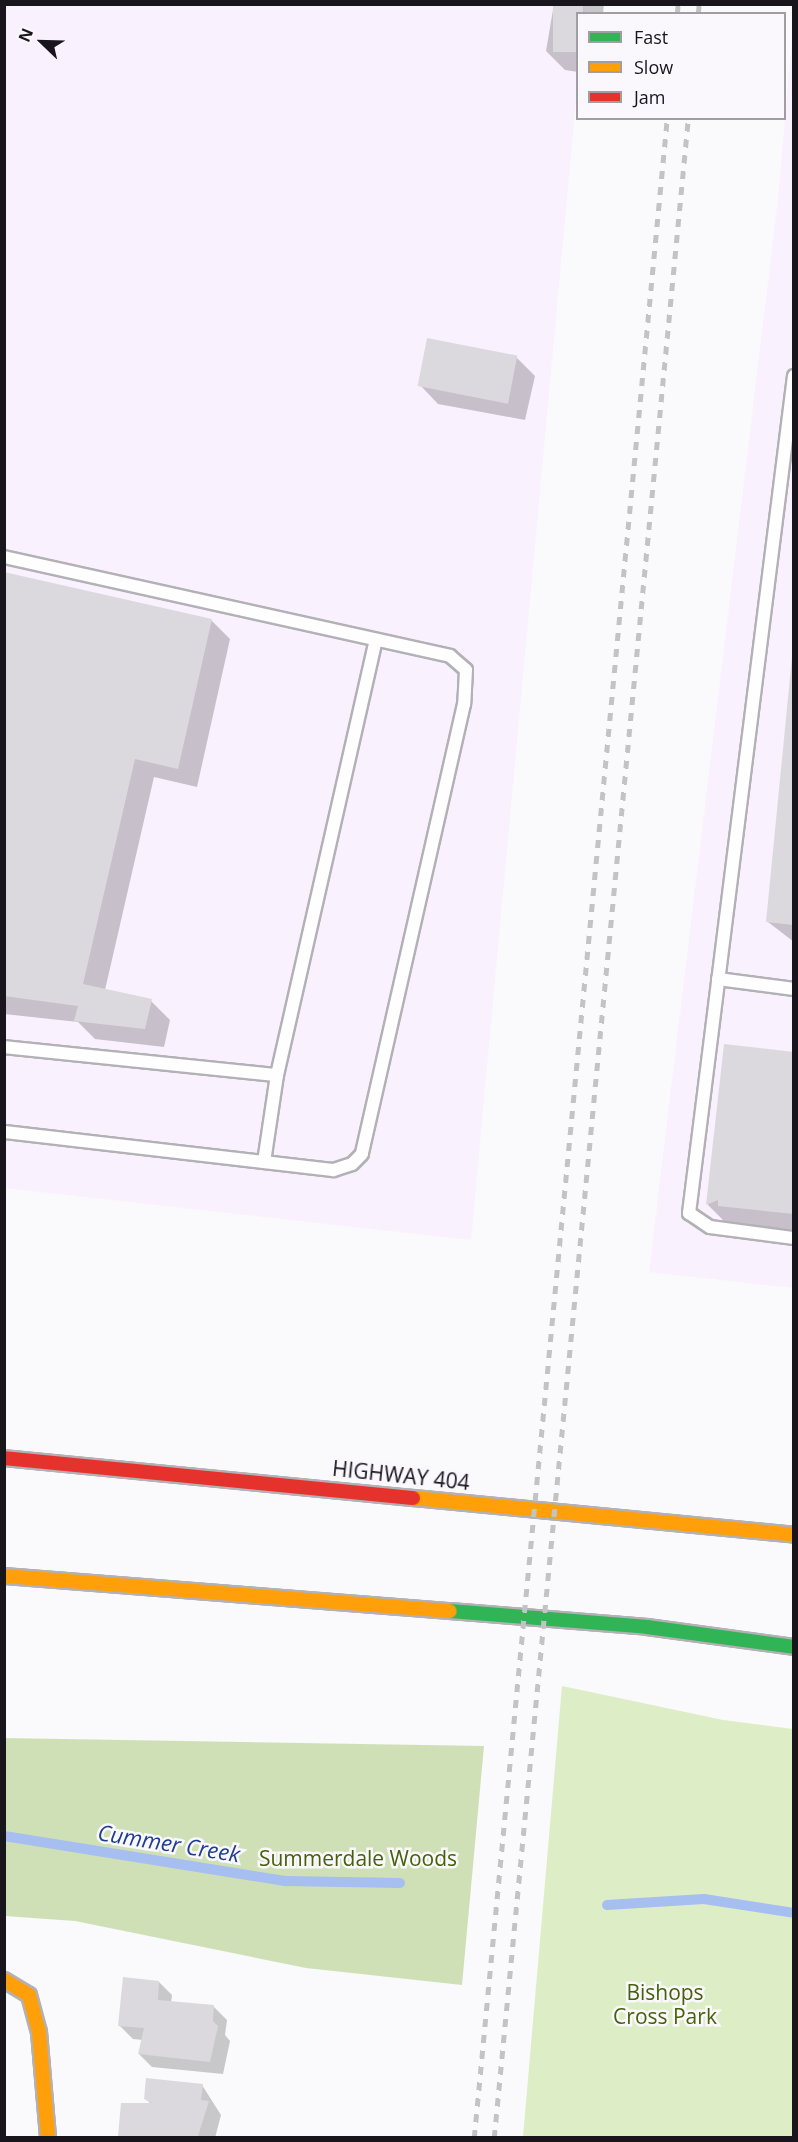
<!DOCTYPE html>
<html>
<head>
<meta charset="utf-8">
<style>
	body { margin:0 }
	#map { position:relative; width:798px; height:2142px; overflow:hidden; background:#faf9fc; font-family:"Open Sans",sans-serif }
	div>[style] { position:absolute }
	.industrial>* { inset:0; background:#f9f1fd }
	.green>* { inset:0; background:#ddedc6 }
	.forest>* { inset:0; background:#cfe0b6 }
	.shadow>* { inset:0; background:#0003 }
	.stream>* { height:10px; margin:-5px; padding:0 5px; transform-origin:5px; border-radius:5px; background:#a6bef0 }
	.building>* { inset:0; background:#dcd9de; transform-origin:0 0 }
	.roads { filter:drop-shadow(2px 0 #b3b1b6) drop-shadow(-2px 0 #b3b1b6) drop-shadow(0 2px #b3b1b6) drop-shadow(0 -2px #b3b1b6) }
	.lane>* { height:12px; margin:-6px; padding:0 6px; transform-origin:6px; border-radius:6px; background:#fefeff }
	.fast>* { height:14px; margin:-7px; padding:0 7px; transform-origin:7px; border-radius:7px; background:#30b455 }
	.slow>* { height:14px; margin:-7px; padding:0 7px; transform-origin:7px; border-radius:7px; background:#ff9f0a }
	.jam>* { height:14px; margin:-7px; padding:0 7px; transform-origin:7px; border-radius:7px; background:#e5322d }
	.rail>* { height:4.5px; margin-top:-2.25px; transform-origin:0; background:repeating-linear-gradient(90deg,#c4c3c4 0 8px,transparent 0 16px) }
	span { translate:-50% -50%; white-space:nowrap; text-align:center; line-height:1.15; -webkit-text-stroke:5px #faf8fd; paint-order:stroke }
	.street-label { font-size:21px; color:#19151d }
	.park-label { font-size:21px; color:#466108 }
	.water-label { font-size:22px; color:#1d3e90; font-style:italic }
	.frame { position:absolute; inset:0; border:6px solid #19151d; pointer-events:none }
	.legend { position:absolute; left:576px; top:12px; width:210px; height:108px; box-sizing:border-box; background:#faf8fd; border:2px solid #a09da3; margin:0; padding:8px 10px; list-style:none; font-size:18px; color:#19151d }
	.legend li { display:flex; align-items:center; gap:12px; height:30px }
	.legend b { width:30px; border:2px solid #a09da3 }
	.north { position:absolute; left:12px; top:12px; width:60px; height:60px; -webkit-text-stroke:4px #faf8fd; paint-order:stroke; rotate:293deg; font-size:16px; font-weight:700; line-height:24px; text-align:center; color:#19151d }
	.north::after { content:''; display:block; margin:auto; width:21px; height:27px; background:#19151d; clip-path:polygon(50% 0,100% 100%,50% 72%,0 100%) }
</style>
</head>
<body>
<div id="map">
	<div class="industrial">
		<i style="clip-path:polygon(5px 5px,585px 5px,584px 13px,578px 14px,577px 89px,471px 1240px,5px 1188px)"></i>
		<i style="clip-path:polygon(793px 27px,793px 1288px,649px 1272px,778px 199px)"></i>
	</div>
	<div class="green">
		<i style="clip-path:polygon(562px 1686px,723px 1720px,793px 1729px,793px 2137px,523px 2137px)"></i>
	</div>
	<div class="forest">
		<i style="clip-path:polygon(4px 1738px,484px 1746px,462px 1985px,306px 1968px,75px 1921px,5px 1916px)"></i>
	</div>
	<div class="shadow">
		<i style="clip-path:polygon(554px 4px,604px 4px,603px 14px,578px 14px,578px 72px,565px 70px,546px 51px)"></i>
		<i style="clip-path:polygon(516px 357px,535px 376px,525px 420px,438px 404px,420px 385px)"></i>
		<i style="clip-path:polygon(4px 574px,211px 620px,230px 639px,197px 787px,154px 777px,105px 990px,151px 1001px,170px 1020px,164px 1047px,95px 1039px,78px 1022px,4px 1014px)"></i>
		<i style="clip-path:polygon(794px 667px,794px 942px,768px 922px)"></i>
		<i style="clip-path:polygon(725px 1046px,794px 1053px,794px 1231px,726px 1223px,708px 1205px)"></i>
		<i style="clip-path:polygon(159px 1982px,172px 1995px,171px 2003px,214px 2007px,227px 2020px,225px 2035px,230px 2041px,223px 2074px,152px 2067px,139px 2054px,143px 2040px,133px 2039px,120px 2026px)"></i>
		<i style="clip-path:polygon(202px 2085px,221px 2115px,215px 2138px,120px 2136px,152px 2105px,146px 2099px)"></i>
	</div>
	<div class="stream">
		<i style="left:4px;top:1836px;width:286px;rotate:9.1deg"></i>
		<i style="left:286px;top:1881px;width:114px;rotate:1deg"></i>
		<i style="left:607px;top:1905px;width:97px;rotate:-3.5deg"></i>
		<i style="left:704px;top:1899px;width:91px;rotate:8.8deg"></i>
	</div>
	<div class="building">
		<i style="left:553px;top:4px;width:30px;height:48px"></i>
		<i style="left:427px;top:338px;width:92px;height:49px;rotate:11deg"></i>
		<i style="clip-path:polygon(4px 572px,212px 619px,178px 769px,135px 759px,83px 984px,152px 999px,145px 1029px,74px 1021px,78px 1006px,4px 996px)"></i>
		<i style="clip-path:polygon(792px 657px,794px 657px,794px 925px,766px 922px)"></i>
		<i style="clip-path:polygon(724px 1044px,794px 1052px,794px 1214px,718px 1206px,718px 1200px,706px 1205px)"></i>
		<i style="clip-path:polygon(123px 1977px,159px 1981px,158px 2000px,214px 2005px,213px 2021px,218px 2026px,210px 2062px,138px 2054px,144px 2028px,118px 2026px)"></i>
		<i style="clip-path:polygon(146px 2078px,203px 2084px,201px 2100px,209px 2101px,198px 2136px,118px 2136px,121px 2103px,152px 2103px,144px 2099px)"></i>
	</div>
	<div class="roads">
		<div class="lane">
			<i style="left:794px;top:376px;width:844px;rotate:97.15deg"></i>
			<i style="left:689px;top:1213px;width:25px;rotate:34deg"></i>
			<i style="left:710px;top:1227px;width:85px;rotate:7.5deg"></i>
			<i style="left:4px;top:557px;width:457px;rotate:12.5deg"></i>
			<i style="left:450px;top:656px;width:21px;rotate:41deg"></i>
			<i style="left:466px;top:670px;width:34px;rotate:93deg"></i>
			<i style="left:464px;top:704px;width:461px;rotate:102.8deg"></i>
			<i style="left:362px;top:1154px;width:14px;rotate:135deg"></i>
			<i style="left:352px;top:1164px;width:20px;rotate:162deg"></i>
			<i style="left:333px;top:1170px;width:331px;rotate:-173.4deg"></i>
			<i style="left:718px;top:979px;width:77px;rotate:7.5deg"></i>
			<i style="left:4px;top:1047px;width:274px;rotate:5.9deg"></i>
			<i style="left:277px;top:1075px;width:88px;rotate:98.5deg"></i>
			<i style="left:277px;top:1075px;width:446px;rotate:-77.2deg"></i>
		</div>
		<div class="fast">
			<i style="left:450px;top:1611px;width:198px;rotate:4.6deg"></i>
			<i style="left:647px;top:1627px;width:148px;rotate:7.7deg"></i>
		</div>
		<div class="slow">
			<i style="left:413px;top:1498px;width:383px;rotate:5.5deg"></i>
			<i style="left:4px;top:1576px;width:447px;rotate:4.5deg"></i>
			<i style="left:4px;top:1980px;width:29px;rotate:31deg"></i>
			<i style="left:29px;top:1995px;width:38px;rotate:75deg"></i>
			<i style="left:39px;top:2032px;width:106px;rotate:85.1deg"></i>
		</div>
		<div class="jam">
			<i style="left:4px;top:1458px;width:411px;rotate:5.6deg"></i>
		</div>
	</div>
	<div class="rail">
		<i style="left:677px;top:14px;width:10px;rotate:-84deg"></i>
		<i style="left:698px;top:14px;width:10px;rotate:-84deg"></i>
		<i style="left:474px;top:2138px;width:2029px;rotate:-84.54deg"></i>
		<i style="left:494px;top:2138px;width:2029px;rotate:-84.51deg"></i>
	</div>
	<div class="street-label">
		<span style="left:401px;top:1475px;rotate:6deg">HIGHWAY 404</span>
	</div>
	<div class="park-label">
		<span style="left:358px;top:1858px">Summerdale Woods</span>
		<span style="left:665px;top:2004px">Bishops<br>Cross Park</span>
	</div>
	<div class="water-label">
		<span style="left:169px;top:1843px;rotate:9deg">Cummer Creek</span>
	</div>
	<div class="frame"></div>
	<ul class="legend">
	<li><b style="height:8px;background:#30b455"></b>Fast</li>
	<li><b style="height:8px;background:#ff9f0a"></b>Slow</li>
	<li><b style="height:8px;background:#e5322d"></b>Jam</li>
	</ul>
	<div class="north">N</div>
</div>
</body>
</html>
